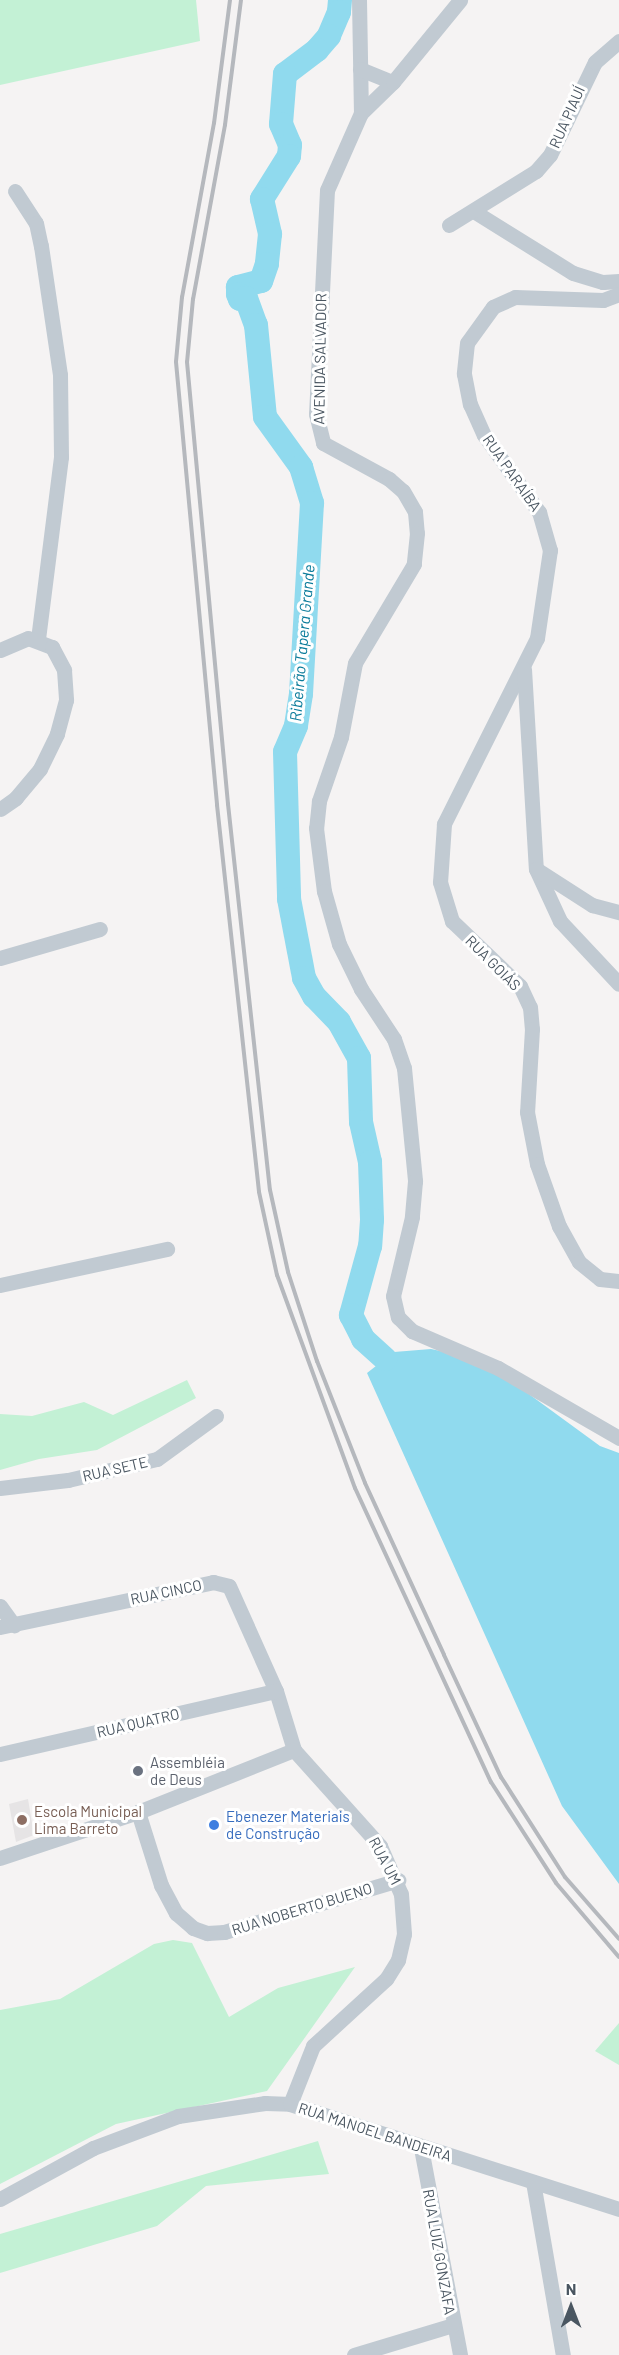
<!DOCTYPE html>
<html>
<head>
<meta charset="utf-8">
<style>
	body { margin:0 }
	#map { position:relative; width:619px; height:2355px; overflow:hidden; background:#f5f3f3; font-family:Barlow,sans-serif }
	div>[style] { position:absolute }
	.education>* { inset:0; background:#e6e4e5 }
	.green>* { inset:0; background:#c3f1d5 }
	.water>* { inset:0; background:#90daee }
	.river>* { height:24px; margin:-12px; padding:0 12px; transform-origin:12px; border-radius:12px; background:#90daee }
	.street>* { height:15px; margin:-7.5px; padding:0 7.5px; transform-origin:7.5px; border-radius:7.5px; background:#c1cad2 }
	.rail>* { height:4px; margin:-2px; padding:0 2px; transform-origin:2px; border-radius:2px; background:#b5b8bd }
	.dots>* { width:16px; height:16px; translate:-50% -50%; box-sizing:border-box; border:3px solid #fff; border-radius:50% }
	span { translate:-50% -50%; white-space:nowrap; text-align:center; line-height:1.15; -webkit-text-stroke:6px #fff; paint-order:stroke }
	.street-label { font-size:15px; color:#4a5661 }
	.worship-label { font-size:15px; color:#5b616d }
	.left { translate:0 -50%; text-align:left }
	.education-label { font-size:15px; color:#785e54 }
	.shop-label { font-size:15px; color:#366cbe }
	.water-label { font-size:16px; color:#0c7c9b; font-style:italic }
	.north { position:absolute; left:541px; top:2277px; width:60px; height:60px; -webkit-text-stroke:4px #fff; paint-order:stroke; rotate:0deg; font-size:16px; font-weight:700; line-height:24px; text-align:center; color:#4a5661 }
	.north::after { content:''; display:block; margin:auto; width:21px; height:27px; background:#4a5661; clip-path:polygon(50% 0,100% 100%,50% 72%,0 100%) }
</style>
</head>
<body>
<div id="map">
	<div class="education">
		<i style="clip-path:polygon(28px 1799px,34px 1835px,16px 1842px,9px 1804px)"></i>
	</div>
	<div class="green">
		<i style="clip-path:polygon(0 0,196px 0,200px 41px,0 85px)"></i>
		<i style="clip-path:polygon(187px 1380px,196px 1398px,97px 1450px,39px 1459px,0 1470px,0 1414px,32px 1416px,84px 1402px,113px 1415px)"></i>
		<i style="clip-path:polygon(173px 1940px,192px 1943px,229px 2017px,278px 1988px,355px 1967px,267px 2091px,116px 2124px,0 2184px,0 2010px,60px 1999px,154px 1944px)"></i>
		<i style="clip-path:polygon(619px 2023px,619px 2065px,595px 2051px)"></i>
		<i style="clip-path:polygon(318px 2141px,329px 2174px,206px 2186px,157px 2226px,0 2273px,0 2234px)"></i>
	</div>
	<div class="water">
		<i style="clip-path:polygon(431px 1349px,459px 1355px,511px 1381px,600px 1446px,619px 1453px,619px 1884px,562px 1806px,367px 1373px,394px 1352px)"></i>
	</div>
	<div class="river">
		<i style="left:340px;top:0;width:12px;rotate:95deg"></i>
		<i style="left:339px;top:12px;width:26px;rotate:113deg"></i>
		<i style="left:329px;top:36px;width:18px;rotate:131deg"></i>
		<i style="left:317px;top:50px;width:40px;rotate:143deg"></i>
		<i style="left:285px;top:74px;width:50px;rotate:94.6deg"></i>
		<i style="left:281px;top:124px;width:23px;rotate:67deg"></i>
		<i style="left:290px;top:145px;width:11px;rotate:95deg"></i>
		<i style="left:289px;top:156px;width:51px;rotate:122.1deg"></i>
		<i style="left:262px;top:199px;width:36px;rotate:77deg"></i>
		<i style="left:270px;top:234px;width:30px;rotate:96deg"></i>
		<i style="left:267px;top:264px;width:18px;rotate:109deg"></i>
		<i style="left:261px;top:281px;width:24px;rotate:165deg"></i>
		<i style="left:238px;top:287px;width:7px;rotate:90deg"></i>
		<i style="left:238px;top:294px;width:5px;rotate:68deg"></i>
		<i style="left:240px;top:299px;width:6px;rotate:-9deg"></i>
		<i style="left:246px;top:298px;width:29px;rotate:70deg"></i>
		<i style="left:256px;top:325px;width:92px;rotate:84.4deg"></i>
		<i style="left:265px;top:417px;width:62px;rotate:54.2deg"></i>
		<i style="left:301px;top:467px;width:38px;rotate:73deg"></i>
		<i style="left:312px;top:503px;width:191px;rotate:93.3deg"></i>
		<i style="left:301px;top:694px;width:32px;rotate:99deg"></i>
		<i style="left:296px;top:726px;width:28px;rotate:113deg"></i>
		<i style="left:285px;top:752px;width:147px;rotate:88.4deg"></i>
		<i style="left:289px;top:899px;width:80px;rotate:79.2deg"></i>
		<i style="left:304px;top:978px;width:21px;rotate:61deg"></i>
		<i style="left:314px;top:996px;width:36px;rotate:46deg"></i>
		<i style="left:339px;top:1022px;width:41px;rotate:60.9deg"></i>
		<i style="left:359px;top:1058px;width:64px;rotate:88.2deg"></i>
		<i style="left:361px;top:1122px;width:41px;rotate:77.3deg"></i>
		<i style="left:370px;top:1162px;width:58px;rotate:88deg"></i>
		<i style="left:372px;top:1220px;width:26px;rotate:94deg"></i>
		<i style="left:370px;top:1246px;width:72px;rotate:105.4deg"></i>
		<i style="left:351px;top:1315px;width:27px;rotate:63deg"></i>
		<i style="left:363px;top:1339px;width:30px;rotate:42deg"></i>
	</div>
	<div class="street">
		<i style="left:359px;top:0;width:113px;rotate:89deg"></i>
		<i style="left:361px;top:113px;width:84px;rotate:113.8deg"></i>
		<i style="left:327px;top:190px;width:224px;rotate:92.8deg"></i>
		<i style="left:316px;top:414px;width:30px;rotate:76deg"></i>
		<i style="left:323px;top:443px;width:75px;rotate:28.6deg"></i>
		<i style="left:389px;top:479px;width:18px;rotate:41deg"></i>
		<i style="left:403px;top:491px;width:24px;rotate:60deg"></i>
		<i style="left:415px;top:512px;width:21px;rotate:85deg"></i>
		<i style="left:417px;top:533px;width:31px;rotate:96deg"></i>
		<i style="left:414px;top:564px;width:115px;rotate:120.8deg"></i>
		<i style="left:355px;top:663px;width:75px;rotate:100.7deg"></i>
		<i style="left:341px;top:737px;width:68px;rotate:109deg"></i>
		<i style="left:319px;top:801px;width:27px;rotate:96deg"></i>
		<i style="left:316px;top:828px;width:64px;rotate:82.8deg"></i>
		<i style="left:324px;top:891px;width:55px;rotate:74.2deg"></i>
		<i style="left:339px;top:944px;width:50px;rotate:63.9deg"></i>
		<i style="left:361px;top:989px;width:60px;rotate:56.6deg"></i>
		<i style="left:394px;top:1039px;width:31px;rotate:71deg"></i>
		<i style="left:404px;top:1068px;width:114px;rotate:84.4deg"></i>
		<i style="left:415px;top:1181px;width:36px;rotate:95deg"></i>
		<i style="left:412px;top:1217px;width:81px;rotate:103.5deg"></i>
		<i style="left:393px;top:1296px;width:22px;rotate:77deg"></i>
		<i style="left:398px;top:1317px;width:20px;rotate:45deg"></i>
		<i style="left:412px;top:1331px;width:94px;rotate:23.3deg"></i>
		<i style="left:498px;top:1368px;width:140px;rotate:30deg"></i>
		<i style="left:360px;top:69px;width:35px;rotate:22deg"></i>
		<i style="left:361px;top:113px;width:45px;rotate:-44.1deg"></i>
		<i style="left:393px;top:82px;width:106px;rotate:-50.7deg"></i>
		<i style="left:15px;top:191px;width:38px;rotate:57deg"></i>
		<i style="left:36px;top:223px;width:24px;rotate:78deg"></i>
		<i style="left:41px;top:246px;width:130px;rotate:81.6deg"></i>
		<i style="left:60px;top:375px;width:82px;rotate:89.3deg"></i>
		<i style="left:61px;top:457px;width:184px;rotate:97.2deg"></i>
		<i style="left:475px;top:212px;width:115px;rotate:31.9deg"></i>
		<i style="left:573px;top:273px;width:31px;rotate:17deg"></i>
		<i style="left:603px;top:282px;width:16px;rotate:-4deg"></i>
		<i style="left:449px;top:225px;width:102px;rotate:-31.8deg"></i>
		<i style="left:536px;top:171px;width:21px;rotate:-49deg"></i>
		<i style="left:550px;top:155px;width:103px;rotate:-64.2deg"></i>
		<i style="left:595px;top:62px;width:32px;rotate:-41deg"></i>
		<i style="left:619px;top:294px;width:17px;rotate:159deg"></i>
		<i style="left:603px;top:300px;width:88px;rotate:-178deg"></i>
		<i style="left:515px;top:297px;width:24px;rotate:156deg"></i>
		<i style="left:493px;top:307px;width:44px;rotate:125.8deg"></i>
		<i style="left:467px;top:343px;width:31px;rotate:96deg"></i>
		<i style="left:464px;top:374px;width:31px;rotate:79deg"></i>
		<i style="left:470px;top:404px;width:34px;rotate:66deg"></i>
		<i style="left:484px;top:435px;width:95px;rotate:54.5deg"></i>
		<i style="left:539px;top:512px;width:40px;rotate:74deg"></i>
		<i style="left:550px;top:550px;width:89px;rotate:98.4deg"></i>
		<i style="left:537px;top:638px;width:208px;rotate:116.6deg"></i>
		<i style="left:444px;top:824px;width:58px;rotate:93.9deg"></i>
		<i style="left:440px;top:882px;width:41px;rotate:72.9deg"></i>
		<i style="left:452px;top:921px;width:94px;rotate:43.7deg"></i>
		<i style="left:520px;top:986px;width:23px;rotate:65deg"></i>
		<i style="left:530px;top:1007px;width:22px;rotate:85deg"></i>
		<i style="left:532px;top:1029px;width:83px;rotate:93.4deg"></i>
		<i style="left:527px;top:1112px;width:53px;rotate:79.1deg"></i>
		<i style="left:537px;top:1164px;width:66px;rotate:70.5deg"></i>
		<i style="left:559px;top:1226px;width:41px;rotate:60.9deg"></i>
		<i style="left:579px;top:1262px;width:27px;rotate:39deg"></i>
		<i style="left:600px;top:1279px;width:19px;rotate:6deg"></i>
		<i style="left:0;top:650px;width:30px;rotate:-23deg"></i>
		<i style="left:28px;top:638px;width:26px;rotate:21deg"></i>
		<i style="left:52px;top:647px;width:26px;rotate:62deg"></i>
		<i style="left:64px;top:670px;width:30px;rotate:86deg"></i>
		<i style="left:66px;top:700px;width:35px;rotate:105deg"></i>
		<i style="left:57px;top:734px;width:39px;rotate:116deg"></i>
		<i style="left:40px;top:769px;width:38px;rotate:130deg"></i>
		<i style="left:16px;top:798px;width:19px;rotate:145deg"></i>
		<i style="left:524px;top:669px;width:200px;rotate:86.6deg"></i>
		<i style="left:536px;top:869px;width:57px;rotate:65.2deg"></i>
		<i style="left:560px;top:921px;width:86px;rotate:46.9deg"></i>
		<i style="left:536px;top:869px;width:67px;rotate:32.7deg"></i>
		<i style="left:592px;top:905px;width:28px;rotate:15deg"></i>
		<i style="left:0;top:958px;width:104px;rotate:-16.2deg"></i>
		<i style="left:0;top:1285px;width:171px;rotate:-12.2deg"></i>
		<i style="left:0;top:1488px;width:68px;rotate:-6.7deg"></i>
		<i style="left:68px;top:1480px;width:91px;rotate:-13.3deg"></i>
		<i style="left:157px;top:1459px;width:73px;rotate:-36.1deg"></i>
		<i style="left:0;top:1606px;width:24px;rotate:54deg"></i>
		<i style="left:0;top:1627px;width:218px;rotate:-11.9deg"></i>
		<i style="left:213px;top:1582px;width:16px;rotate:14deg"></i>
		<i style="left:229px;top:1586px;width:115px;rotate:65.9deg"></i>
		<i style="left:276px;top:1691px;width:62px;rotate:73deg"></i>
		<i style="left:294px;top:1750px;width:129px;rotate:48.1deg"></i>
		<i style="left:380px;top:1846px;width:52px;rotate:66.4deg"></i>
		<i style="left:401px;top:1894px;width:40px;rotate:85.7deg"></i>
		<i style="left:404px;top:1934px;width:27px;rotate:103deg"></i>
		<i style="left:398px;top:1960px;width:22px;rotate:122deg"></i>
		<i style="left:386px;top:1979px;width:99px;rotate:137.5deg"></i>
		<i style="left:313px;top:2046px;width:62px;rotate:111.6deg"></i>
		<i style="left:0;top:1754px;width:283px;rotate:-12.9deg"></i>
		<i style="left:138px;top:1812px;width:77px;rotate:72.5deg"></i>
		<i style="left:161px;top:1885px;width:32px;rotate:62deg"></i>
		<i style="left:176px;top:1913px;width:23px;rotate:41deg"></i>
		<i style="left:193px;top:1928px;width:15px;rotate:20deg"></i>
		<i style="left:207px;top:1933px;width:17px;rotate:-3deg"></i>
		<i style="left:224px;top:1932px;width:182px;rotate:-16.6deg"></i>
		<i style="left:0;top:1858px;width:145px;rotate:-18.4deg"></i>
		<i style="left:138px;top:1812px;width:168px;rotate:-21.7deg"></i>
		<i style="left:421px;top:2148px;width:211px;rotate:79.3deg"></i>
		<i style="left:533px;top:2182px;width:176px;rotate:80.2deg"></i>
		<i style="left:0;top:2199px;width:106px;rotate:-28.7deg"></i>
		<i style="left:93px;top:2148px;width:91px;rotate:-20.6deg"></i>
		<i style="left:178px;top:2116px;width:88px;rotate:-8.5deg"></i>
		<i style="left:265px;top:2103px;width:25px;rotate:2deg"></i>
		<i style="left:290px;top:2104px;width:345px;rotate:17.7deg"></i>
		<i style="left:354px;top:2355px;width:103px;rotate:-16.9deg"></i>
	</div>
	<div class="rail">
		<i style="left:230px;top:0;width:124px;rotate:97.4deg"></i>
		<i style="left:214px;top:123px;width:177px;rotate:100.4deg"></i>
		<i style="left:182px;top:297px;width:65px;rotate:95.3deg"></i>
		<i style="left:176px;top:362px;width:445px;rotate:84.7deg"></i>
		<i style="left:217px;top:805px;width:389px;rotate:83.8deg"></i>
		<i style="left:259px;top:1192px;width:85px;rotate:77.8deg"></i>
		<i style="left:277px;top:1275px;width:227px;rotate:69.9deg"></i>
		<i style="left:355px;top:1488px;width:324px;rotate:65.2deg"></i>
		<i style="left:491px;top:1782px;width:120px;rotate:57.2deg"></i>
		<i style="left:556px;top:1883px;width:97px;rotate:49.6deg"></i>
		<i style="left:241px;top:0;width:126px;rotate:97.3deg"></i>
		<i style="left:225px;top:125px;width:177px;rotate:100.4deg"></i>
		<i style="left:193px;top:299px;width:63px;rotate:95.4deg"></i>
		<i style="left:187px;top:362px;width:444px;rotate:84.7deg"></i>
		<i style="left:228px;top:804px;width:388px;rotate:83.8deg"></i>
		<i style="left:270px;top:1190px;width:84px;rotate:77.6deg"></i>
		<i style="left:288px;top:1272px;width:94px;rotate:72deg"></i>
		<i style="left:317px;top:1361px;width:131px;rotate:68.5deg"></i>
		<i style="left:365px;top:1483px;width:189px;rotate:65.3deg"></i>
		<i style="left:444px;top:1655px;width:135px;rotate:65deg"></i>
		<i style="left:501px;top:1777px;width:119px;rotate:57.4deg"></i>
		<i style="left:565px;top:1877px;width:82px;rotate:48.9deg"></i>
	</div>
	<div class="dots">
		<i style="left:138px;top:1771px;background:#6b7280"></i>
		<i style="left:22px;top:1820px;background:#8d6e63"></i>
		<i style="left:214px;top:1825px;background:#3f7fe0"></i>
	</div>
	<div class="street-label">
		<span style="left:567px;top:117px;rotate:-66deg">RUA PIAUÍ</span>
		<span style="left:320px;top:359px;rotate:-89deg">AVENIDA SALVADOR</span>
		<span style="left:512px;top:473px;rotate:55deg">RUA PARAÍBA</span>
		<span style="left:493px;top:963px;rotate:45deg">RUA GOIÁS</span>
		<span style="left:115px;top:1469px;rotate:-13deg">RUA SETE</span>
		<span style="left:166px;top:1592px;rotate:-12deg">RUA CINCO</span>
		<span style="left:138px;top:1723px;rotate:-13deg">RUA QUATRO</span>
		<span style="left:385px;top:1861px;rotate:62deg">RUA UM</span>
		<span style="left:302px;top:1909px;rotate:-17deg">RUA NOBERTO BUENO</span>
		<span style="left:375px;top:2132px;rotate:18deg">RUA MANOEL BANDEIRA</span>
		<span style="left:439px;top:2252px;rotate:80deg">RUA LUIZ GONZAFA</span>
	</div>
	<div class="worship-label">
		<span class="left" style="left:150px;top:1771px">Assembléia<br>de Deus</span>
	</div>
	<div class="education-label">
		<span class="left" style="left:34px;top:1820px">Escola Municipal<br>Lima Barreto</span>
	</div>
	<div class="shop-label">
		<span class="left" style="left:226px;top:1825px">Ebenezer Materiais<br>de Construção</span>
	</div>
	<div class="water-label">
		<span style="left:302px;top:643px;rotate:-85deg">Ribeirão Tapera Grande</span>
	</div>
	<div class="north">N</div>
</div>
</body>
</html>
